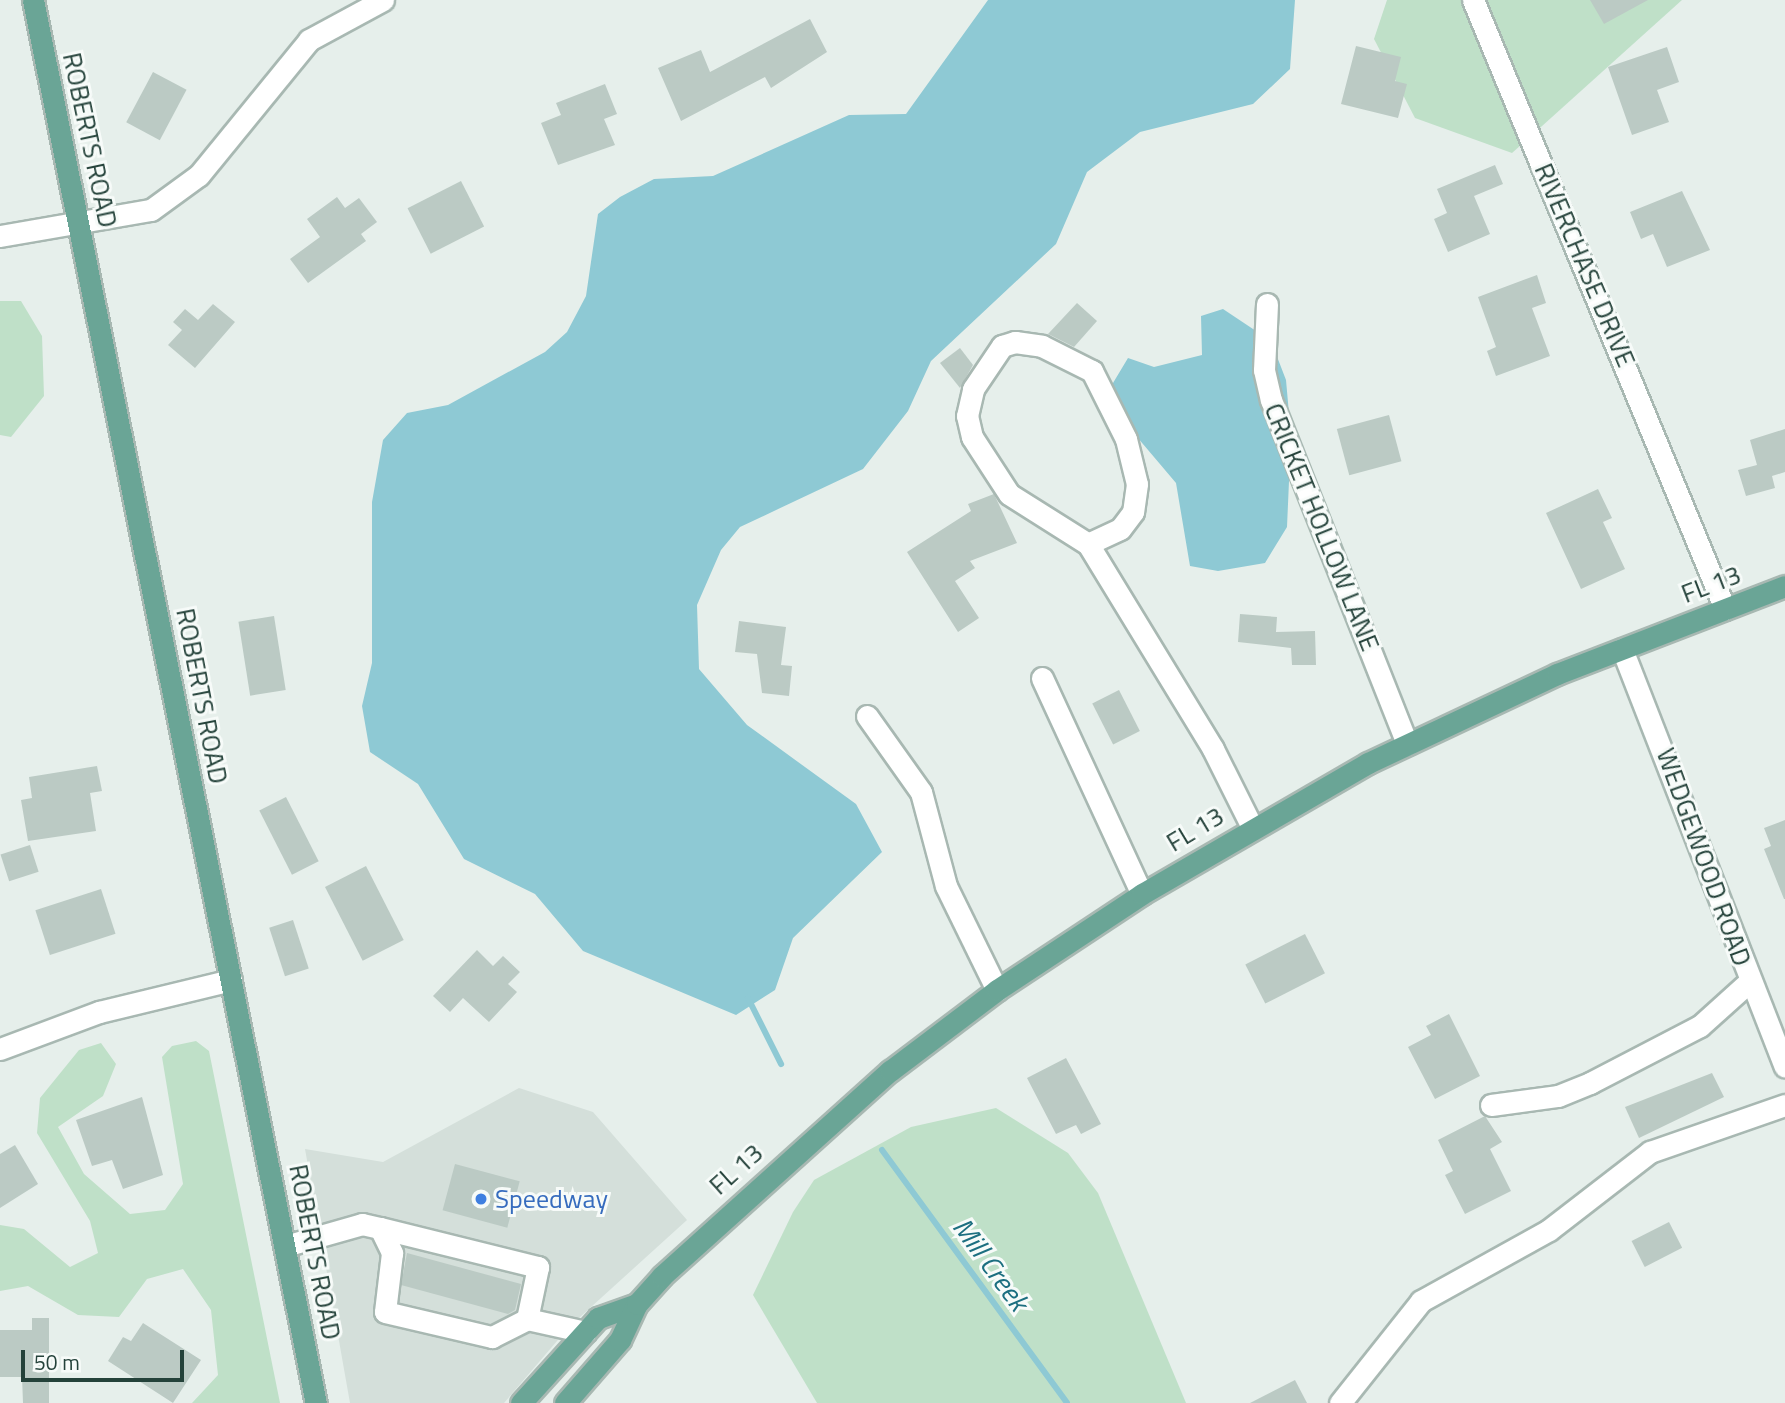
<!DOCTYPE html>
<html>
<head>
<meta charset="utf-8">
<style>
	body { margin:0 }
	#map { position:relative; width:1785px; height:1403px; overflow:hidden; background:#e6efeb; font-family:"Titillium Web",sans-serif }
	div>[style] { position:absolute }
	.built>* { inset:0; background:#d4dfda }
	.green>* { inset:0; background:#bfe0c8 }
	.water>* { inset:0; background:#8ec9d4 }
	.stream>* { height:6px; margin:-3px; padding:0 3px; transform-origin:3px; border-radius:3px; background:#8ec9d4 }
	.building>* { inset:0; background:#bbcac4; transform-origin:0 0 }
	.roads { filter:drop-shadow(2px 0 #a8b8b2) drop-shadow(-2px 0 #a8b8b2) drop-shadow(0 2px #a8b8b2) drop-shadow(0 -2px #a8b8b2) }
	.minor>* { height:21px; margin:-10.5px; padding:0 10.5px; transform-origin:10.5px; border-radius:10.5px; background:#fff }
	.major>* { height:21px; margin:-10.5px; padding:0 10.5px; transform-origin:10.5px; border-radius:10.5px; background:#6aa596 }
	.dots>* { width:19px; height:19px; translate:-50% -50%; box-sizing:border-box; border:4px solid #f7fbf9; border-radius:50% }
	span { translate:-50% -50%; white-space:nowrap; text-align:center; line-height:1.15; -webkit-text-stroke:6px #f7fbf9; paint-order:stroke }
	.street-label { font-size:26px; color:#24423a }
	.shop-label { font-size:26px; color:#366cbe }
	.left { translate:0 -50%; text-align:left }
	.water-label { font-size:28px; color:#1c6f80; font-style:italic }
	.scale { position:absolute; left:21px; top:1350px; width:163px; height:32px; box-sizing:border-box; border:4px solid #24423a; border-top:0; padding-left:9px; font-size:21px; line-height:24px; white-space:nowrap; color:#24423a; -webkit-text-stroke:5px #f7fbf9; paint-order:stroke }
</style>
</head>
<body>
<div id="map">
	<div class="built">
		<i style="clip-path:polygon(519px 1088px,593px 1112px,687px 1220px,569px 1327px,504px 1403px,350px 1403px,305px 1149px,383px 1162px)"></i>
	</div>
	<div class="green">
		<i style="clip-path:polygon(1387px 0,1682px 0,1512px 153px,1415px 118px,1374px 39px)"></i>
		<i style="clip-path:polygon(0 301px,21px 301px,42px 336px,44px 396px,11px 437px,0 435px)"></i>
		<i style="clip-path:polygon(196px 1041px,209px 1051px,280px 1403px,192px 1403px,218px 1375px,211px 1310px,183px 1269px,147px 1279px,119px 1317px,78px 1315px,28px 1286px,0 1291px,0 1225px,24px 1229px,70px 1267px,98px 1253px,90px 1221px,37px 1133px,40px 1098px,79px 1050px,101px 1043px,116px 1064px,103px 1096px,58px 1127px,84px 1174px,130px 1214px,165px 1210px,183px 1184px,162px 1057px,172px 1046px)"></i>
		<i style="clip-path:polygon(996px 1108px,1068px 1153px,1098px 1193px,1186px 1403px,817px 1403px,753px 1295px,793px 1212px,814px 1180px,911px 1127px)"></i>
	</div>
	<div class="water">
		<i style="clip-path:polygon(988px 0,1295px 0,1290px 69px,1253px 104px,1140px 132px,1087px 172px,1056px 244px,931px 361px,908px 411px,863px 469px,740px 527px,721px 550px,697px 605px,699px 669px,747px 725px,856px 804px,882px 852px,793px 938px,775px 990px,736px 1015px,583px 951px,535px 894px,464px 859px,418px 784px,370px 752px,362px 706px,372px 663px,372px 502px,383px 440px,407px 413px,448px 405px,545px 352px,567px 332px,586px 296px,598px 214px,620px 197px,654px 179px,713px 176px,849px 115px,906px 114px)"></i>
		<i style="clip-path:polygon(1223px 309px,1271px 341px,1286px 380px,1291px 436px,1287px 527px,1265px 563px,1218px 571px,1190px 566px,1176px 483px,1104px 398px,1128px 358px,1154px 367px,1202px 355px,1201px 316px)"></i>
	</div>
	<div class="stream">
		<i style="left:748px;top:998px;width:74px;rotate:63.4deg"></i>
		<i style="left:882px;top:1150px;width:313px;rotate:53.8deg"></i>
	</div>
	<div class="building">
		<i style="clip-path:polygon(1590px 0,1648px 0,1604px 24px)"></i>
		<i style="clip-path:polygon(810px 19px,827px 52px,771px 88px,765px 77px,681px 121px,658px 68px,701px 50px,710px 72px)"></i>
		<i style="clip-path:polygon(1356px 46px,1401px 57px,1395px 81px,1407px 84px,1398px 118px,1341px 104px)"></i>
		<i style="clip-path:polygon(1667px 47px,1679px 82px,1657px 90px,1669px 122px,1632px 135px,1608px 67px)"></i>
		<i style="left:153px;top:72px;width:38px;height:57px;rotate:28deg"></i>
		<i style="clip-path:polygon(605px 84px,617px 114px,604px 119px,615px 145px,558px 165px,541px 123px,561px 115px,556px 103px)"></i>
		<i style="clip-path:polygon(1495px 165px,1503px 184px,1474px 196px,1490px 234px,1448px 252px,1434px 219px,1447px 213px,1437px 189px)"></i>
		<i style="left:461px;top:181px;width:51px;height:60px;rotate:63deg"></i>
		<i style="clip-path:polygon(1682px 191px,1710px 250px,1667px 267px,1653px 234px,1641px 239px,1630px 212px)"></i>
		<i style="clip-path:polygon(337px 197px,345px 208px,359px 198px,377px 222px,361px 234px,366px 241px,308px 283px,290px 259px,320px 237px,307px 219px)"></i>
		<i style="clip-path:polygon(1537px 275px,1546px 303px,1532px 308px,1550px 356px,1496px 376px,1487px 351px,1496px 347px,1478px 297px)"></i>
		<i style="clip-path:polygon(1077px 303px,1097px 321px,1074px 347px,1048px 334px)"></i>
		<i style="clip-path:polygon(213px 304px,235px 322px,195px 368px,168px 345px,182px 330px,173px 322px,185px 309px,198px 320px)"></i>
		<i style="clip-path:polygon(960px 348px,973px 365px,960px 388px,940px 363px)"></i>
		<i style="left:1389px;top:415px;width:48px;height:54px;rotate:75deg"></i>
		<i style="clip-path:polygon(1785px 429px,1785px 472px,1772px 476px,1775px 488px,1746px 496px,1738px 470px,1757px 465px,1750px 440px)"></i>
		<i style="clip-path:polygon(1598px 489px,1612px 518px,1603px 522px,1625px 569px,1581px 589px,1546px 513px)"></i>
		<i style="clip-path:polygon(994px 494px,1017px 543px,970px 561px,975px 568px,955px 581px,979px 618px,958px 632px,907px 552px,971px 511px,968px 504px)"></i>
		<i style="clip-path:polygon(1240px 614px,1277px 617px,1276px 632px,1315px 631px,1316px 665px,1292px 665px,1291px 648px,1238px 642px)"></i>
		<i style="left:274px;top:616px;width:75px;height:36px;rotate:81deg"></i>
		<i style="clip-path:polygon(739px 621px,786px 627px,781px 665px,792px 666px,789px 696px,762px 693px,757px 654px,735px 652px)"></i>
		<i style="left:1119px;top:690px;width:46px;height:30px;rotate:63deg"></i>
		<i style="clip-path:polygon(97px 766px,102px 791px,90px 793px,96px 831px,28px 841px,21px 800px,32px 798px,29px 777px)"></i>
		<i style="left:286px;top:797px;width:72px;height:30px;rotate:63deg"></i>
		<i style="clip-path:polygon(1785px 820px,1785px 899px,1784px 899px,1764px 849px,1771px 846px,1764px 828px)"></i>
		<i style="left:30px;top:845px;width:28px;height:31px;rotate:72deg"></i>
		<i style="left:366px;top:866px;width:83px;height:46px;rotate:63deg"></i>
		<i style="left:101px;top:889px;width:47px;height:69px;rotate:72deg"></i>
		<i style="left:293px;top:920px;width:51px;height:25px;rotate:72deg"></i>
		<i style="left:1305px;top:934px;width:44px;height:67px;rotate:63deg"></i>
		<i style="clip-path:polygon(477px 950px,493px 966px,503px 956px,520px 972px,508px 984px,517px 992px,489px 1022px,463px 998px,450px 1012px,433px 996px)"></i>
		<i style="clip-path:polygon(1449px 1014px,1480px 1076px,1435px 1099px,1408px 1047px,1431px 1035px,1426px 1026px)"></i>
		<i style="clip-path:polygon(1066px 1058px,1101px 1124px,1081px 1134px,1076px 1125px,1056px 1134px,1027px 1078px)"></i>
		<i style="clip-path:polygon(1712px 1073px,1724px 1097px,1639px 1138px,1625px 1107px)"></i>
		<i style="clip-path:polygon(142px 1097px,163px 1175px,123px 1189px,112px 1160px,92px 1166px,76px 1120px)"></i>
		<i style="clip-path:polygon(1485px 1116px,1502px 1142px,1490px 1149px,1511px 1191px,1465px 1214px,1445px 1175px,1453px 1171px,1438px 1140px)"></i>
		<i style="clip-path:polygon(15px 1145px,38px 1184px,0 1208px,0 1154px)"></i>
		<i style="left:455px;top:1164px;width:67px;height:48px;rotate:15deg"></i>
		<i style="left:1669px;top:1222px;width:29px;height:42px;rotate:63deg"></i>
		<i style="clip-path:polygon(407px 1253px,521px 1284px,515px 1310px,508px 1314px,401px 1285px)"></i>
		<i style="clip-path:polygon(32px 1318px,49px 1318px,49px 1403px,23px 1403px,22px 1377px,0 1377px,0 1330px,32px 1330px)"></i>
		<i style="clip-path:polygon(143px 1323px,201px 1360px,173px 1403px,108px 1361px,123px 1337px,131px 1341px)"></i>
		<i style="clip-path:polygon(1295px 1380px,1307px 1403px,1250px 1403px)"></i>
	</div>
	<div class="roads">
		<div class="minor">
			<i style="left:1473px;top:0;width:659px;rotate:67.52deg"></i>
			<i style="left:0;top:236px;width:153px;rotate:-9.8deg"></i>
			<i style="left:151px;top:210px;width:59px;rotate:-36.1deg"></i>
			<i style="left:199px;top:175px;width:174px;rotate:-50.8deg"></i>
			<i style="left:309px;top:40px;width:84px;rotate:-28.4deg"></i>
			<i style="left:1267px;top:304px;width:66px;rotate:92.6deg"></i>
			<i style="left:1264px;top:370px;width:31px;rotate:77deg"></i>
			<i style="left:1271px;top:400px;width:370px;rotate:68.4deg"></i>
			<i style="left:1015px;top:342px;width:27px;rotate:8deg"></i>
			<i style="left:1042px;top:346px;width:56px;rotate:26.6deg"></i>
			<i style="left:1092px;top:371px;width:76px;rotate:63.4deg"></i>
			<i style="left:1126px;top:439px;width:46px;rotate:76.3deg"></i>
			<i style="left:1137px;top:484px;width:28px;rotate:98deg"></i>
			<i style="left:1133px;top:512px;width:21px;rotate:127deg"></i>
			<i style="left:1120px;top:529px;width:35px;rotate:155deg"></i>
			<i style="left:1088px;top:544px;width:93px;rotate:-147.7deg"></i>
			<i style="left:1009px;top:494px;width:68px;rotate:-123deg"></i>
			<i style="left:972px;top:437px;width:22px;rotate:-103deg"></i>
			<i style="left:967px;top:416px;width:28px;rotate:-77deg"></i>
			<i style="left:973px;top:389px;width:52px;rotate:-56deg"></i>
			<i style="left:1002px;top:346px;width:14px;rotate:-17deg"></i>
			<i style="left:1088px;top:544px;width:240px;rotate:58.6deg"></i>
			<i style="left:1213px;top:749px;width:87px;rotate:63.4deg"></i>
			<i style="left:1622px;top:649px;width:448px;rotate:68.7deg"></i>
			<i style="left:1042px;top:678px;width:238px;rotate:65.2deg"></i>
			<i style="left:867px;top:716px;width:93px;rotate:54.6deg"></i>
			<i style="left:921px;top:792px;width:97px;rotate:75.1deg"></i>
			<i style="left:946px;top:886px;width:116px;rotate:63.9deg"></i>
			<i style="left:0;top:1049px;width:106px;rotate:-20.5deg"></i>
			<i style="left:99px;top:1012px;width:136px;rotate:-13.6deg"></i>
			<i style="left:1491px;top:1105px;width:68px;rotate:-7.7deg"></i>
			<i style="left:1558px;top:1096px;width:35px;rotate:-22deg"></i>
			<i style="left:1590px;top:1083px;width:124px;rotate:-27.4deg"></i>
			<i style="left:1700px;top:1026px;width:67px;rotate:-42deg"></i>
			<i style="left:380px;top:1228px;width:163px;rotate:13.9deg"></i>
			<i style="left:538px;top:1267px;width:53px;rotate:101.9deg"></i>
			<i style="left:285px;top:1246px;width:80px;rotate:-15.9deg"></i>
			<i style="left:362px;top:1224px;width:18px;rotate:13deg"></i>
			<i style="left:380px;top:1228px;width:28px;rotate:64deg"></i>
			<i style="left:392px;top:1253px;width:59px;rotate:96.8deg"></i>
			<i style="left:385px;top:1312px;width:110px;rotate:13.2deg"></i>
			<i style="left:492px;top:1337px;width:39px;rotate:-27deg"></i>
			<i style="left:527px;top:1319px;width:60px;rotate:12.4deg"></i>
			<i style="left:1340px;top:1403px;width:130px;rotate:-51.5deg"></i>
			<i style="left:1421px;top:1301px;width:146px;rotate:-29deg"></i>
			<i style="left:1549px;top:1230px;width:128px;rotate:-37.7deg"></i>
			<i style="left:1650px;top:1152px;width:143px;rotate:-19.2deg"></i>
		</div>
		<div class="major">
			<i style="left:33px;top:0;width:1431px;rotate:78.6deg"></i>
			<i style="left:521px;top:1403px;width:115px;rotate:-47.8deg"></i>
			<i style="left:598px;top:1318px;width:41px;rotate:-19.7deg"></i>
			<i style="left:565px;top:1403px;width:84px;rotate:-48.9deg"></i>
			<i style="left:620px;top:1340px;width:40px;rotate:-65deg"></i>
			<i style="left:637px;top:1304px;width:38px;rotate:-48deg"></i>
			<i style="left:662px;top:1276px;width:307px;rotate:-42deg"></i>
			<i style="left:890px;top:1071px;width:134px;rotate:-37.1deg"></i>
			<i style="left:997px;top:990px;width:174px;rotate:-33.5deg"></i>
			<i style="left:1142px;top:894px;width:261px;rotate:-30.1deg"></i>
			<i style="left:1368px;top:763px;width:209px;rotate:-25.2deg"></i>
			<i style="left:1557px;top:674px;width:244px;rotate:-21.1deg"></i>
		</div>
	</div>
	<div class="dots">
		<i style="left:481px;top:1199px;background:#3f7fe0"></i>
	</div>
	<div class="street-label">
		<span style="left:90px;top:140px;rotate:78deg">ROBERTS ROAD</span>
		<span style="left:1585px;top:265px;rotate:67deg">RIVERCHASE DRIVE</span>
		<span style="left:1322px;top:527px;rotate:68deg">CRICKET HOLLOW LANE</span>
		<span style="left:1711px;top:584px;rotate:-21deg">FL 13</span>
		<span style="left:202px;top:696px;rotate:79deg">ROBERTS ROAD</span>
		<span style="left:1195px;top:829px;rotate:-31deg">FL 13</span>
		<span style="left:1704px;top:857px;rotate:70deg">WEDGEWOOD ROAD</span>
		<span style="left:736px;top:1169px;rotate:-42deg">FL 13</span>
		<span style="left:315px;top:1252px;rotate:79deg">ROBERTS ROAD</span>
	</div>
	<div class="shop-label">
		<span class="left" style="left:495px;top:1199px">Speedway</span>
	</div>
	<div class="water-label">
		<span style="left:991px;top:1264px;rotate:54deg">Mill Creek</span>
	</div>
	<div class="scale">50 m</div>
</div>
</body>
</html>
